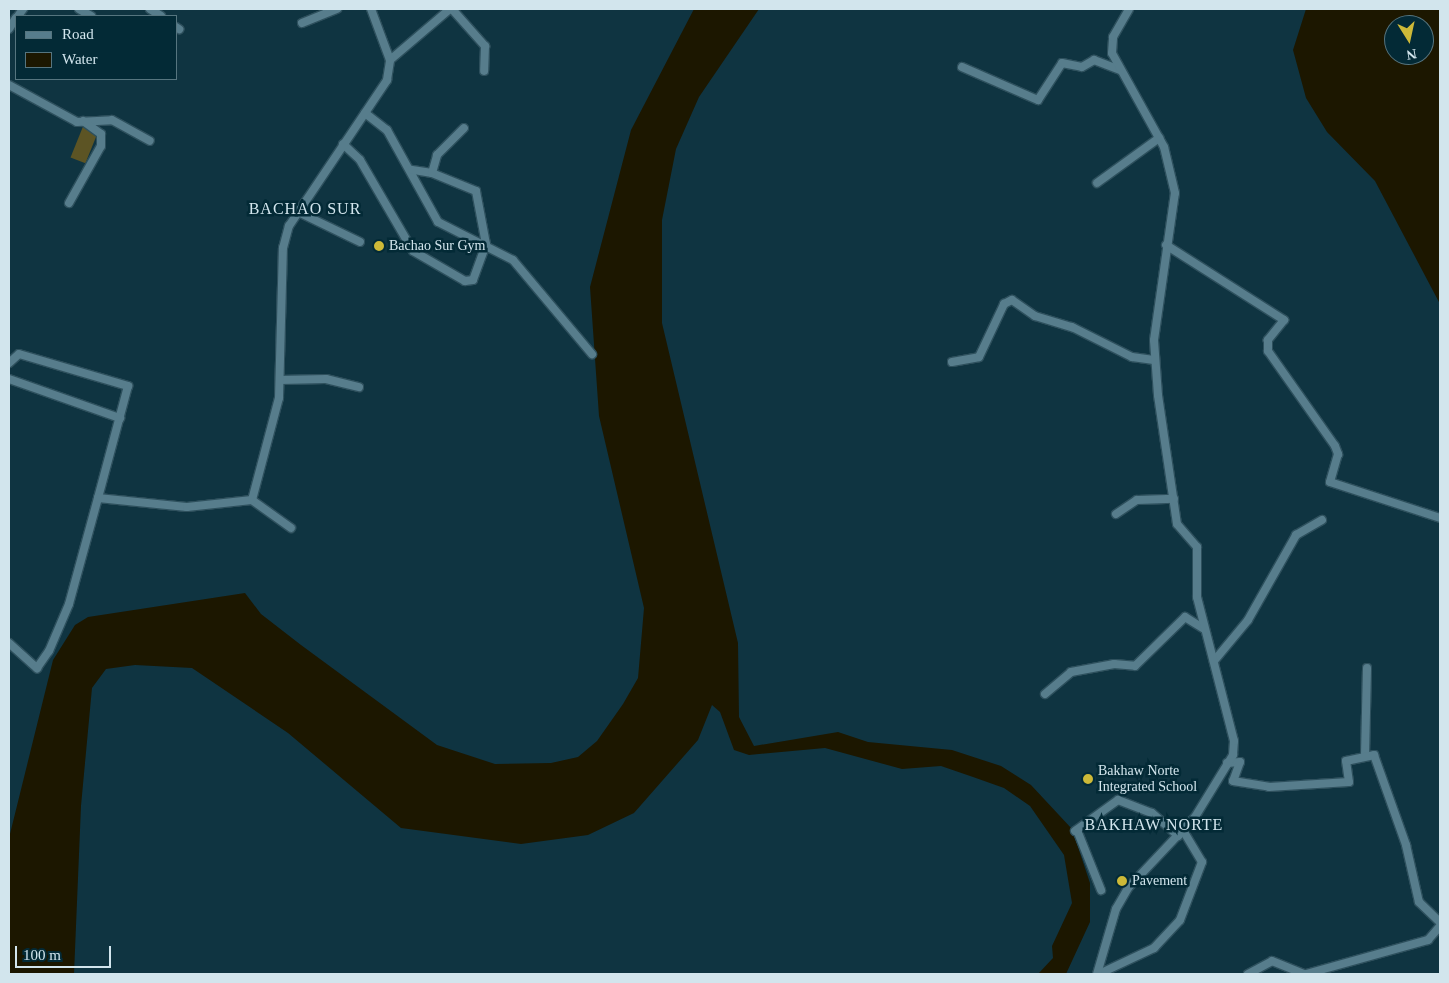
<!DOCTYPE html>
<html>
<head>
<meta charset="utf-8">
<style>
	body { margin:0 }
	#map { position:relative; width:1449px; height:983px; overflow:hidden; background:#0f3441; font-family:Georgia,serif }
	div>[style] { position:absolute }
	.green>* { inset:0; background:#5c5424; transform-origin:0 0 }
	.water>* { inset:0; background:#1c1700 }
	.roads { filter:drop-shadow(1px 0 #2e505d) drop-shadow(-1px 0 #2e505d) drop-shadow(0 1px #2e505d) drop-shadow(0 -1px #2e505d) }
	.minor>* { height:8px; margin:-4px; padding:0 4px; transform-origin:4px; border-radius:4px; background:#577d8c }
	.dots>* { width:14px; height:14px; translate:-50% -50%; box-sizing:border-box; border:2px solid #032a36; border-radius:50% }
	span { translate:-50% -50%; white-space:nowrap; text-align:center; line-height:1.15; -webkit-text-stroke:5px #032a36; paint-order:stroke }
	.poi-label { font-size:14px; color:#d2e5ed }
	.left { translate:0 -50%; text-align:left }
	.quarter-label { font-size:16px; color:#d2e5ed; letter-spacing:1px }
	.frame { position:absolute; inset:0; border:10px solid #d2e5ed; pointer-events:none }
	.legend { position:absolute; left:15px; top:15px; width:162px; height:65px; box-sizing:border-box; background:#032a36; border:1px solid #56757f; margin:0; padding:6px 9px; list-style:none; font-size:15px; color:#d2e5ed }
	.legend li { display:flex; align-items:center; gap:10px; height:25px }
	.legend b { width:25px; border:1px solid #56757f }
	.north { position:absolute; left:1384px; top:15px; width:50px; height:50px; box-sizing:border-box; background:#032a36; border:1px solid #56757f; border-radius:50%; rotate:170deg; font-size:14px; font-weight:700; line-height:20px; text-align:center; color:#d2e5ed }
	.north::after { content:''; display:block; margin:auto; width:18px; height:22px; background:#cdb938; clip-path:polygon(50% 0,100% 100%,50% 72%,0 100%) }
	.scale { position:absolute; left:15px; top:946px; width:96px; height:22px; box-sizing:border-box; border:2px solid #d2e5ed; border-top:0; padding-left:6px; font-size:15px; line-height:18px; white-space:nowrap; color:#d2e5ed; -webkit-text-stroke:4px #032a36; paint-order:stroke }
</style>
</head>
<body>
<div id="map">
	<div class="green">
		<i style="left:84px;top:124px;width:16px;height:36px;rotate:22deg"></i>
	</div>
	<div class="water">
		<i style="clip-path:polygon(694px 9px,759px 9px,699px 97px,676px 149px,662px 220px,662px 323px,738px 643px,739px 717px,754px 746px,838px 732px,868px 742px,952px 750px,1001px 766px,1031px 785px,1072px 829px,1090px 883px,1090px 922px,1066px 974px,1038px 974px,1053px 958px,1052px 946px,1072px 903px,1064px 855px,1030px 806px,1004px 788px,973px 777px,941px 766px,902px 769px,825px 748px,749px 755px,734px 750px,720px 712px,712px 705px,698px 740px,634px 813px,588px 835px,521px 844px,401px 828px,288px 733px,192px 668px,135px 665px,106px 669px,92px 688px,81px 806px,74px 974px,9px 974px,9px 838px,53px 660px,75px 625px,88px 617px,245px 593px,261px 614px,301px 645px,437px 745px,495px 764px,551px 763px,578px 757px,597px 741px,623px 704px,638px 678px,644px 608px,599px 416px,590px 287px,631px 130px)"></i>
		<i style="clip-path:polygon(evenodd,1306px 9px,1440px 9px,1440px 304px,1375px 181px,1327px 132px,1306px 98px,1293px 50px,1306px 9px,1394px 25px,1424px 25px,1424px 55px,1394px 55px,1394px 25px)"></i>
	</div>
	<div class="roads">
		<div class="minor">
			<i style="left:79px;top:9px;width:14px;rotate:30deg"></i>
			<i style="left:150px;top:9px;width:13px;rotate:32deg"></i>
			<i style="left:452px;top:9px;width:50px;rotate:48.3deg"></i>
			<i style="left:485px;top:46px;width:25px;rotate:92deg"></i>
			<i style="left:18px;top:16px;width:9px;rotate:-54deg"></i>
			<i style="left:302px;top:23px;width:38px;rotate:-22deg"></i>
			<i style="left:176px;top:27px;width:4px;rotate:34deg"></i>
			<i style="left:9px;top:29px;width:13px;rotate:-58deg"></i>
			<i style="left:390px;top:60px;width:79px;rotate:-40.4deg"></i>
			<i style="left:962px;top:67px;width:83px;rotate:23.5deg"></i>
			<i style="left:1038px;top:100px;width:44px;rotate:-57deg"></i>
			<i style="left:1062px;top:63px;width:20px;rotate:11deg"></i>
			<i style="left:1082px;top:67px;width:14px;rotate:-30deg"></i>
			<i style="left:1094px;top:60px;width:28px;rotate:21deg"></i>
			<i style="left:9px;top:85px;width:77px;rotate:28.6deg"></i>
			<i style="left:77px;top:122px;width:35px;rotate:-3deg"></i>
			<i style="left:112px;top:120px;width:43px;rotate:28.9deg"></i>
			<i style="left:365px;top:113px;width:28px;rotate:38deg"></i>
			<i style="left:387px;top:130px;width:105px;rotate:61deg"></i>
			<i style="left:438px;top:222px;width:84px;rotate:26.9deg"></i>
			<i style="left:513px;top:260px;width:123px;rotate:50deg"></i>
			<i style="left:343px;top:144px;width:23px;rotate:43deg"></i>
			<i style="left:360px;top:160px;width:105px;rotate:59.8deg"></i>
			<i style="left:413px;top:251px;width:60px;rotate:30deg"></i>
			<i style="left:465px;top:281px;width:8px;rotate:-7deg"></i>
			<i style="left:473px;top:280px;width:38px;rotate:-70deg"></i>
			<i style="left:486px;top:244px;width:54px;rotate:-100.7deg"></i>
			<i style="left:476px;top:191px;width:48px;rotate:-157.8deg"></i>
			<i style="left:432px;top:173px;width:20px;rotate:-171deg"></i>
			<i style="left:432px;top:173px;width:19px;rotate:-74deg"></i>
			<i style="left:437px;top:155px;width:38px;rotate:-45deg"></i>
			<i style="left:1097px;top:183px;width:77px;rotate:-36deg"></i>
			<i style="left:69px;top:203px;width:65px;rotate:-60.7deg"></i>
			<i style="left:101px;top:146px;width:12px;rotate:-90deg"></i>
			<i style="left:101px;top:134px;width:22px;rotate:-144deg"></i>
			<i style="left:296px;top:211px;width:71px;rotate:25.8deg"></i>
			<i style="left:1166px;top:245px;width:140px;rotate:32.4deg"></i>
			<i style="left:1284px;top:320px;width:26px;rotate:129deg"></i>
			<i style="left:1268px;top:340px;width:11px;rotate:90deg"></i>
			<i style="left:1268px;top:351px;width:116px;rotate:54.8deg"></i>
			<i style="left:1335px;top:446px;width:9px;rotate:69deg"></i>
			<i style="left:1338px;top:454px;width:29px;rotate:106deg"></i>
			<i style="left:1330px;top:482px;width:116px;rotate:18.1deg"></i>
			<i style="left:952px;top:362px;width:27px;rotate:-10deg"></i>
			<i style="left:979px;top:357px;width:59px;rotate:-64.7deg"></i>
			<i style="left:1004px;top:304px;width:9px;rotate:-27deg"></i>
			<i style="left:1012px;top:300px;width:28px;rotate:35deg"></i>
			<i style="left:1035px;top:316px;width:39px;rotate:17deg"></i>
			<i style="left:1072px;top:327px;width:67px;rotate:26.6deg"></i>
			<i style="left:1132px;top:357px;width:22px;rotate:8deg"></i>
			<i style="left:9px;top:363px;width:13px;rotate:-42deg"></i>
			<i style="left:19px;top:354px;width:114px;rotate:16.4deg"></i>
			<i style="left:128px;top:386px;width:116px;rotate:105deg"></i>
			<i style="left:9px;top:379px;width:118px;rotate:19.4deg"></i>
			<i style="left:280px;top:380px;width:46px;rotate:-1.2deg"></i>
			<i style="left:326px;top:379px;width:34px;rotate:14deg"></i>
			<i style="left:252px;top:500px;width:48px;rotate:35.7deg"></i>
			<i style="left:1116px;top:514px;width:25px;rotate:-34deg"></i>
			<i style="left:1137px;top:500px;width:37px;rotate:-2deg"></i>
			<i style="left:9px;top:643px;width:38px;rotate:42deg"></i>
			<i style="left:37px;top:668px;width:21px;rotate:-55deg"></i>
			<i style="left:49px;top:651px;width:51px;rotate:-66.9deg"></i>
			<i style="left:69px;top:604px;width:110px;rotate:-74.7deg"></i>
			<i style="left:98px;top:498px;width:89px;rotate:5.8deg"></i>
			<i style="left:187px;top:507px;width:65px;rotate:-6.1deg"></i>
			<i style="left:252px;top:500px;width:106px;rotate:-75.2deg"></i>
			<i style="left:279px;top:398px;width:150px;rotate:-88.5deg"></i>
			<i style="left:283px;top:248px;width:23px;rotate:-75deg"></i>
			<i style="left:289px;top:226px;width:176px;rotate:-56.1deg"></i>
			<i style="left:387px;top:80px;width:20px;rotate:-81deg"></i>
			<i style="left:390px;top:60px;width:54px;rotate:-110.4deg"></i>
			<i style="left:1214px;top:661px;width:53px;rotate:-50.3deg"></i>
			<i style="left:1248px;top:620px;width:98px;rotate:-60.5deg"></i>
			<i style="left:1296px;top:535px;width:30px;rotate:-30deg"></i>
			<i style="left:1045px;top:694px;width:34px;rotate:-40deg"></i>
			<i style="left:1071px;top:672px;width:44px;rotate:-10.5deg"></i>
			<i style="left:1114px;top:664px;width:21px;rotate:5deg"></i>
			<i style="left:1135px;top:666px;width:70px;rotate:-44.4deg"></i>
			<i style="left:1185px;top:617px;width:22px;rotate:32deg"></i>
			<i style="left:1365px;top:756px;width:88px;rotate:-88.7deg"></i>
			<i style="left:1227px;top:763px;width:13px;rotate:-4deg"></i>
			<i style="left:1240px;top:762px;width:20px;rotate:110deg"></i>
			<i style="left:1233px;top:781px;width:36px;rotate:9deg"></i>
			<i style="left:1269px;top:787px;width:80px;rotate:-3.6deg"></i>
			<i style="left:1349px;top:782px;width:21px;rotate:-98deg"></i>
			<i style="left:1346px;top:761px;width:29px;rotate:-12deg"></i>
			<i style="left:1374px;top:755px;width:96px;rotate:70.4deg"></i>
			<i style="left:1406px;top:845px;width:58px;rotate:77.2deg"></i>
			<i style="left:1419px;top:902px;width:29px;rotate:44deg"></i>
			<i style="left:1077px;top:830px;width:65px;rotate:68.2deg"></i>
			<i style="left:1075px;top:831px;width:53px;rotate:-35.8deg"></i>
			<i style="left:1118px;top:800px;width:36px;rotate:21deg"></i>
			<i style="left:1152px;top:813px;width:35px;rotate:41deg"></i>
			<i style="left:1101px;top:973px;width:59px;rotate:-25.3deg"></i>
			<i style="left:1154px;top:948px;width:38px;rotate:-47deg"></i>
			<i style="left:1180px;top:920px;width:62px;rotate:-69.2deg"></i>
			<i style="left:1202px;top:862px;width:37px;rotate:-121deg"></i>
			<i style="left:1097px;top:974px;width:68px;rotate:-73.7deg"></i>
			<i style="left:1116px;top:909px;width:24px;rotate:-60deg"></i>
			<i style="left:1128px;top:888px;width:98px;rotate:-46.7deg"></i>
			<i style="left:1195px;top:817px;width:73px;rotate:-58.5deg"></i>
			<i style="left:1233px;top:755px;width:14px;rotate:-86deg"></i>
			<i style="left:1234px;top:741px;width:149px;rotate:-104.4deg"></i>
			<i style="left:1197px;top:597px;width:50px;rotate:-90deg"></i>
			<i style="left:1197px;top:547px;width:30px;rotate:-131deg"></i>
			<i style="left:1177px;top:524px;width:130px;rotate:-98.4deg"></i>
			<i style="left:1158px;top:395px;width:55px;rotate:-94.2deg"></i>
			<i style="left:1154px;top:340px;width:148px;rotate:-81.9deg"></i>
			<i style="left:1175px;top:193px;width:47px;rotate:-103.4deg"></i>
			<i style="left:1164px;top:147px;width:107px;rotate:-119deg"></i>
			<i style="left:1112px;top:53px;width:16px;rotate:-86deg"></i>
			<i style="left:1113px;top:37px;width:32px;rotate:-60deg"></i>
			<i style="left:1248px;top:974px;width:27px;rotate:-28deg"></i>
			<i style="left:1272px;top:961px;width:35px;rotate:22deg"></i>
			<i style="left:1306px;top:974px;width:127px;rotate:-15.6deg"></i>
			<i style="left:1428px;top:940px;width:18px;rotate:-49deg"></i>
		</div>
	</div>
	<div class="dots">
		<i style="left:379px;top:246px;background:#cdb938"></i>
		<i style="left:1088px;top:779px;background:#cdb938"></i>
		<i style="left:1122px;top:881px;background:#cdb938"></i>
	</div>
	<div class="poi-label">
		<span class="left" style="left:389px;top:246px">Bachao Sur Gym</span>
		<span class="left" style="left:1098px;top:779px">Bakhaw Norte<br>Integrated School</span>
		<span class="left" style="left:1132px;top:881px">Pavement</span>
	</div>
	<div class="quarter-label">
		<span style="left:305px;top:209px">BACHAO SUR</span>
		<span style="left:1154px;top:825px">BAKHAW NORTE</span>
	</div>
	<div class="frame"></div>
	<ul class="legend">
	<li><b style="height:6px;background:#577d8c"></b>Road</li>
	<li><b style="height:14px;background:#1c1700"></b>Water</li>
	</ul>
	<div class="north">N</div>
	<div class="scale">100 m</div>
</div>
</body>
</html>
